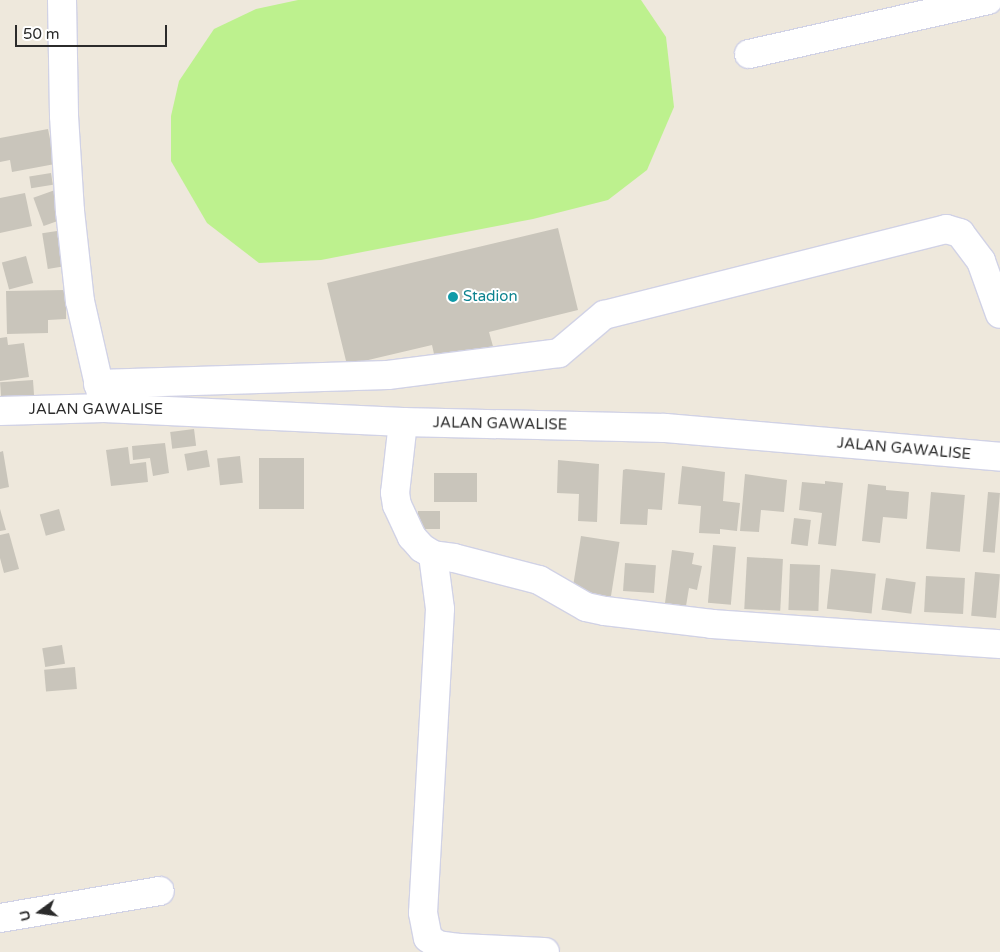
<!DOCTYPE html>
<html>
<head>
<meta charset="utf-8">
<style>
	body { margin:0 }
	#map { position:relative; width:1000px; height:952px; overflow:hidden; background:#eee8dc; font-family:"Varela Round",sans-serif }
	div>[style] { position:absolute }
	.pitch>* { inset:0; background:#bdf18e }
	.building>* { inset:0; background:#c9c5bb; transform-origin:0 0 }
	.roads { filter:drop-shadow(1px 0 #d1d2e5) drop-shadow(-1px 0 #d1d2e5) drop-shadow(0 1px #d1d2e5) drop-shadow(0 -1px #d1d2e5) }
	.minor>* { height:28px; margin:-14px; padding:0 14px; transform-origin:14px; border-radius:14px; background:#fff }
	.dots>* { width:14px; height:14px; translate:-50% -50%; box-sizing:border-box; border:2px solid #fff; border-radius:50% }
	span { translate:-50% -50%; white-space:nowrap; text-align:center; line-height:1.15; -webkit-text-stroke:4px #fff; paint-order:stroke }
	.culture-label { font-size:15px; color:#0d838f }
	.left { translate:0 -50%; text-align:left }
	.street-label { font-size:15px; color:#2b2b2b }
	.north { position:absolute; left:15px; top:887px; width:50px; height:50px; -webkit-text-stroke:4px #fff; paint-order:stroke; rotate:256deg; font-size:14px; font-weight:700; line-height:20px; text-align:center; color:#2b2b2b }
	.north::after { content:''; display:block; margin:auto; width:18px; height:22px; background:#2b2b2b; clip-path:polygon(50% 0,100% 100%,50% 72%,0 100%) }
	.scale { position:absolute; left:15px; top:25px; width:152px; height:22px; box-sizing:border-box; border:2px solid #2b2b2b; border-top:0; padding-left:6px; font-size:15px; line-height:18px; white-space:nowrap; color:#2b2b2b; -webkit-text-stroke:4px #fff; paint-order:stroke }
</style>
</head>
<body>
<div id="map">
	<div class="pitch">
		<i style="clip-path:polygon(298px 0,641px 0,666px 37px,674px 107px,647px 170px,608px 200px,533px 219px,321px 260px,259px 263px,207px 223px,171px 161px,171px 116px,179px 81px,214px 29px,256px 9px)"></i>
	</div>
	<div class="building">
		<i style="clip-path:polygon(48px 129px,55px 164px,12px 172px,10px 160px,0 162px,0 138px)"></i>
		<i style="left:51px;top:173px;width:12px;height:22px;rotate:81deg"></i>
		<i style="left:55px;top:190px;width:30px;height:23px;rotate:70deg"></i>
		<i style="clip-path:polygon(25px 193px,32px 226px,0 233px,0 198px)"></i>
		<i style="clip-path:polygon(558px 228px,578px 310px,489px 332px,494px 350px,436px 363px,432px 345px,347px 365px,327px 283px)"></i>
		<i style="left:57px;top:231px;width:36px;height:15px;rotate:81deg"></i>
		<i style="left:26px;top:256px;width:28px;height:25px;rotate:75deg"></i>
		<i style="clip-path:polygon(66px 290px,66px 319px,48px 320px,48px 333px,7px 334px,6px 291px)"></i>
		<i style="clip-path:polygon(7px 337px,8px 345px,24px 343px,29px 377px,0 381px,0 338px)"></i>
		<i style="left:33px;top:380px;width:15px;height:33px;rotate:86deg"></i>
		<i style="left:194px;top:429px;width:17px;height:24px;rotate:83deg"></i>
		<i style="clip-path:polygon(165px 443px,169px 473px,153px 476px,150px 458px,133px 460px,132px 446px)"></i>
		<i style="clip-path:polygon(128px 447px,130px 464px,146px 462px,148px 482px,111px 486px,106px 450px)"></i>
		<i style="left:207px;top:450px;width:17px;height:23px;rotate:80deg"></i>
		<i style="clip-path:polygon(3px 451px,9px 487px,0 489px,0 452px)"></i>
		<i style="left:240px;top:456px;width:27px;height:23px;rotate:84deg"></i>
		<i style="left:259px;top:458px;width:45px;height:51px"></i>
		<i style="clip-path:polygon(558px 460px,599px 464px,597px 522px,578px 521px,579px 494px,557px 493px)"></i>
		<i style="clip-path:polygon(682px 466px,725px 472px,723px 501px,740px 503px,737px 531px,720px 529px,720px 534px,699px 533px,701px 506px,678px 504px)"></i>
		<i style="clip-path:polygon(626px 469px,665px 473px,662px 510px,648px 509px,647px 525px,620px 524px,623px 470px)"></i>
		<i style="left:477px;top:473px;width:29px;height:43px;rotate:90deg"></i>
		<i style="clip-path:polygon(745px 474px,787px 480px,784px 512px,761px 510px,759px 532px,740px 531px)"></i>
		<i style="clip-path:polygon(825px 481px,843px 483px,836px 546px,818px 544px,822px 513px,799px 510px,802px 482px,825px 484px)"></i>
		<i style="clip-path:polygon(868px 484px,886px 486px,886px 490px,909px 492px,907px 519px,883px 517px,880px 543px,862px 541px)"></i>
		<i style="left:931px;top:492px;width:34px;height:57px;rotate:5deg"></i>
		<i style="left:988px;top:492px;width:12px;height:60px;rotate:5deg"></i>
		<i style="clip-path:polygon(0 509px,6px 530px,0 531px)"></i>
		<i style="left:59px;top:509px;width:22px;height:20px;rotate:74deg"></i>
		<i style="left:418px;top:511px;width:22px;height:18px"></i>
		<i style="left:794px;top:518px;width:17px;height:26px;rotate:7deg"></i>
		<i style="clip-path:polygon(9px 533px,19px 569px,4px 573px,0 558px,0 535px)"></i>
		<i style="left:581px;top:536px;width:39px;height:56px;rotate:9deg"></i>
		<i style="left:713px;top:545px;width:23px;height:58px;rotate:5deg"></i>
		<i style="clip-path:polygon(672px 550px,694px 553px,692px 564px,702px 566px,697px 590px,689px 588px,686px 606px,665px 603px)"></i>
		<i style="left:747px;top:557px;width:36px;height:52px;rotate:3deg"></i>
		<i style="left:625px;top:563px;width:31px;height:28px;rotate:4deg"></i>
		<i style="left:790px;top:564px;width:30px;height:46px;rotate:2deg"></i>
		<i style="left:831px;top:569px;width:45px;height:40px;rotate:6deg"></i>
		<i style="left:975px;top:572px;width:25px;height:44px;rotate:5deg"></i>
		<i style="left:926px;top:576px;width:39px;height:36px;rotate:3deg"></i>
		<i style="left:886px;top:578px;width:30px;height:32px;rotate:8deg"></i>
		<i style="left:62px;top:645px;width:19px;height:20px;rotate:81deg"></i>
		<i style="left:75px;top:667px;width:22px;height:31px;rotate:85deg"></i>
	</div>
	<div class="roads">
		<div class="minor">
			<i style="left:62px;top:0;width:116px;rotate:89deg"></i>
			<i style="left:64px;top:116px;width:95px;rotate:86.4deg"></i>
			<i style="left:70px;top:211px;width:91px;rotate:83.7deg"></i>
			<i style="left:80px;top:301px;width:104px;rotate:77.2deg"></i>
			<i style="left:749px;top:54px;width:245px;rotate:-12.7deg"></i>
			<i style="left:98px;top:384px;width:290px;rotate:-1.8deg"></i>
			<i style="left:388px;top:375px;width:172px;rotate:-7.3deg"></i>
			<i style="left:559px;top:353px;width:59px;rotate:-40.2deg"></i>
			<i style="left:604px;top:315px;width:353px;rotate:-14.1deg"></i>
			<i style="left:946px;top:229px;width:15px;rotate:16deg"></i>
			<i style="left:960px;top:233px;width:35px;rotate:53deg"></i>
			<i style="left:981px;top:261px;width:56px;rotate:70.3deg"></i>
			<i style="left:0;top:411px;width:104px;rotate:-1.7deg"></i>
			<i style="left:104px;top:408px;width:299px;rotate:2.7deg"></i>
			<i style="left:403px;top:422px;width:262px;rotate:1.3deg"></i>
			<i style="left:665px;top:428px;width:336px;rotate:4.9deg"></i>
			<i style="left:403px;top:422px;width:71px;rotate:96.4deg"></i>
			<i style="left:395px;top:493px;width:12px;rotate:81deg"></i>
			<i style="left:397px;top:505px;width:35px;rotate:65deg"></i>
			<i style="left:412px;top:537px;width:15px;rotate:48deg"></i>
			<i style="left:422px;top:548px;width:13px;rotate:32deg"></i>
			<i style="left:433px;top:555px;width:21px;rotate:8deg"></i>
			<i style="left:454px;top:558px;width:88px;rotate:14.5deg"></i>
			<i style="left:539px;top:580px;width:54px;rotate:29.9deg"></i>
			<i style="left:586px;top:607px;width:19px;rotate:12deg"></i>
			<i style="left:605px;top:611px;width:108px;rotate:6.9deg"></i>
			<i style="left:712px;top:624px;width:289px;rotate:4deg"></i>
			<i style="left:433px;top:555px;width:54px;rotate:82.6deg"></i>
			<i style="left:440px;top:609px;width:304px;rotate:93.2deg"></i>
			<i style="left:423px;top:913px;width:25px;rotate:79deg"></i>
			<i style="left:428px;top:938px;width:12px;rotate:35deg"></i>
			<i style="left:438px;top:945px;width:22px;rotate:8deg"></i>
			<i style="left:460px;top:948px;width:85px;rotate:2.7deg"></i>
			<i style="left:0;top:918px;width:162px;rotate:-9.6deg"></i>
		</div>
	</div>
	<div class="dots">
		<i style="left:453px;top:297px;background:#0f9aa8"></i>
	</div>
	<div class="culture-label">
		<span class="left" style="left:463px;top:297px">Stadion</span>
	</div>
	<div class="street-label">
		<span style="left:96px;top:410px">JALAN GAWALISE</span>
		<span style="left:500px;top:424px;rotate:1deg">JALAN GAWALISE</span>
		<span style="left:904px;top:449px;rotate:5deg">JALAN GAWALISE</span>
	</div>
	<div class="north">U</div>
	<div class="scale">50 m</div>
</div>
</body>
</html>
